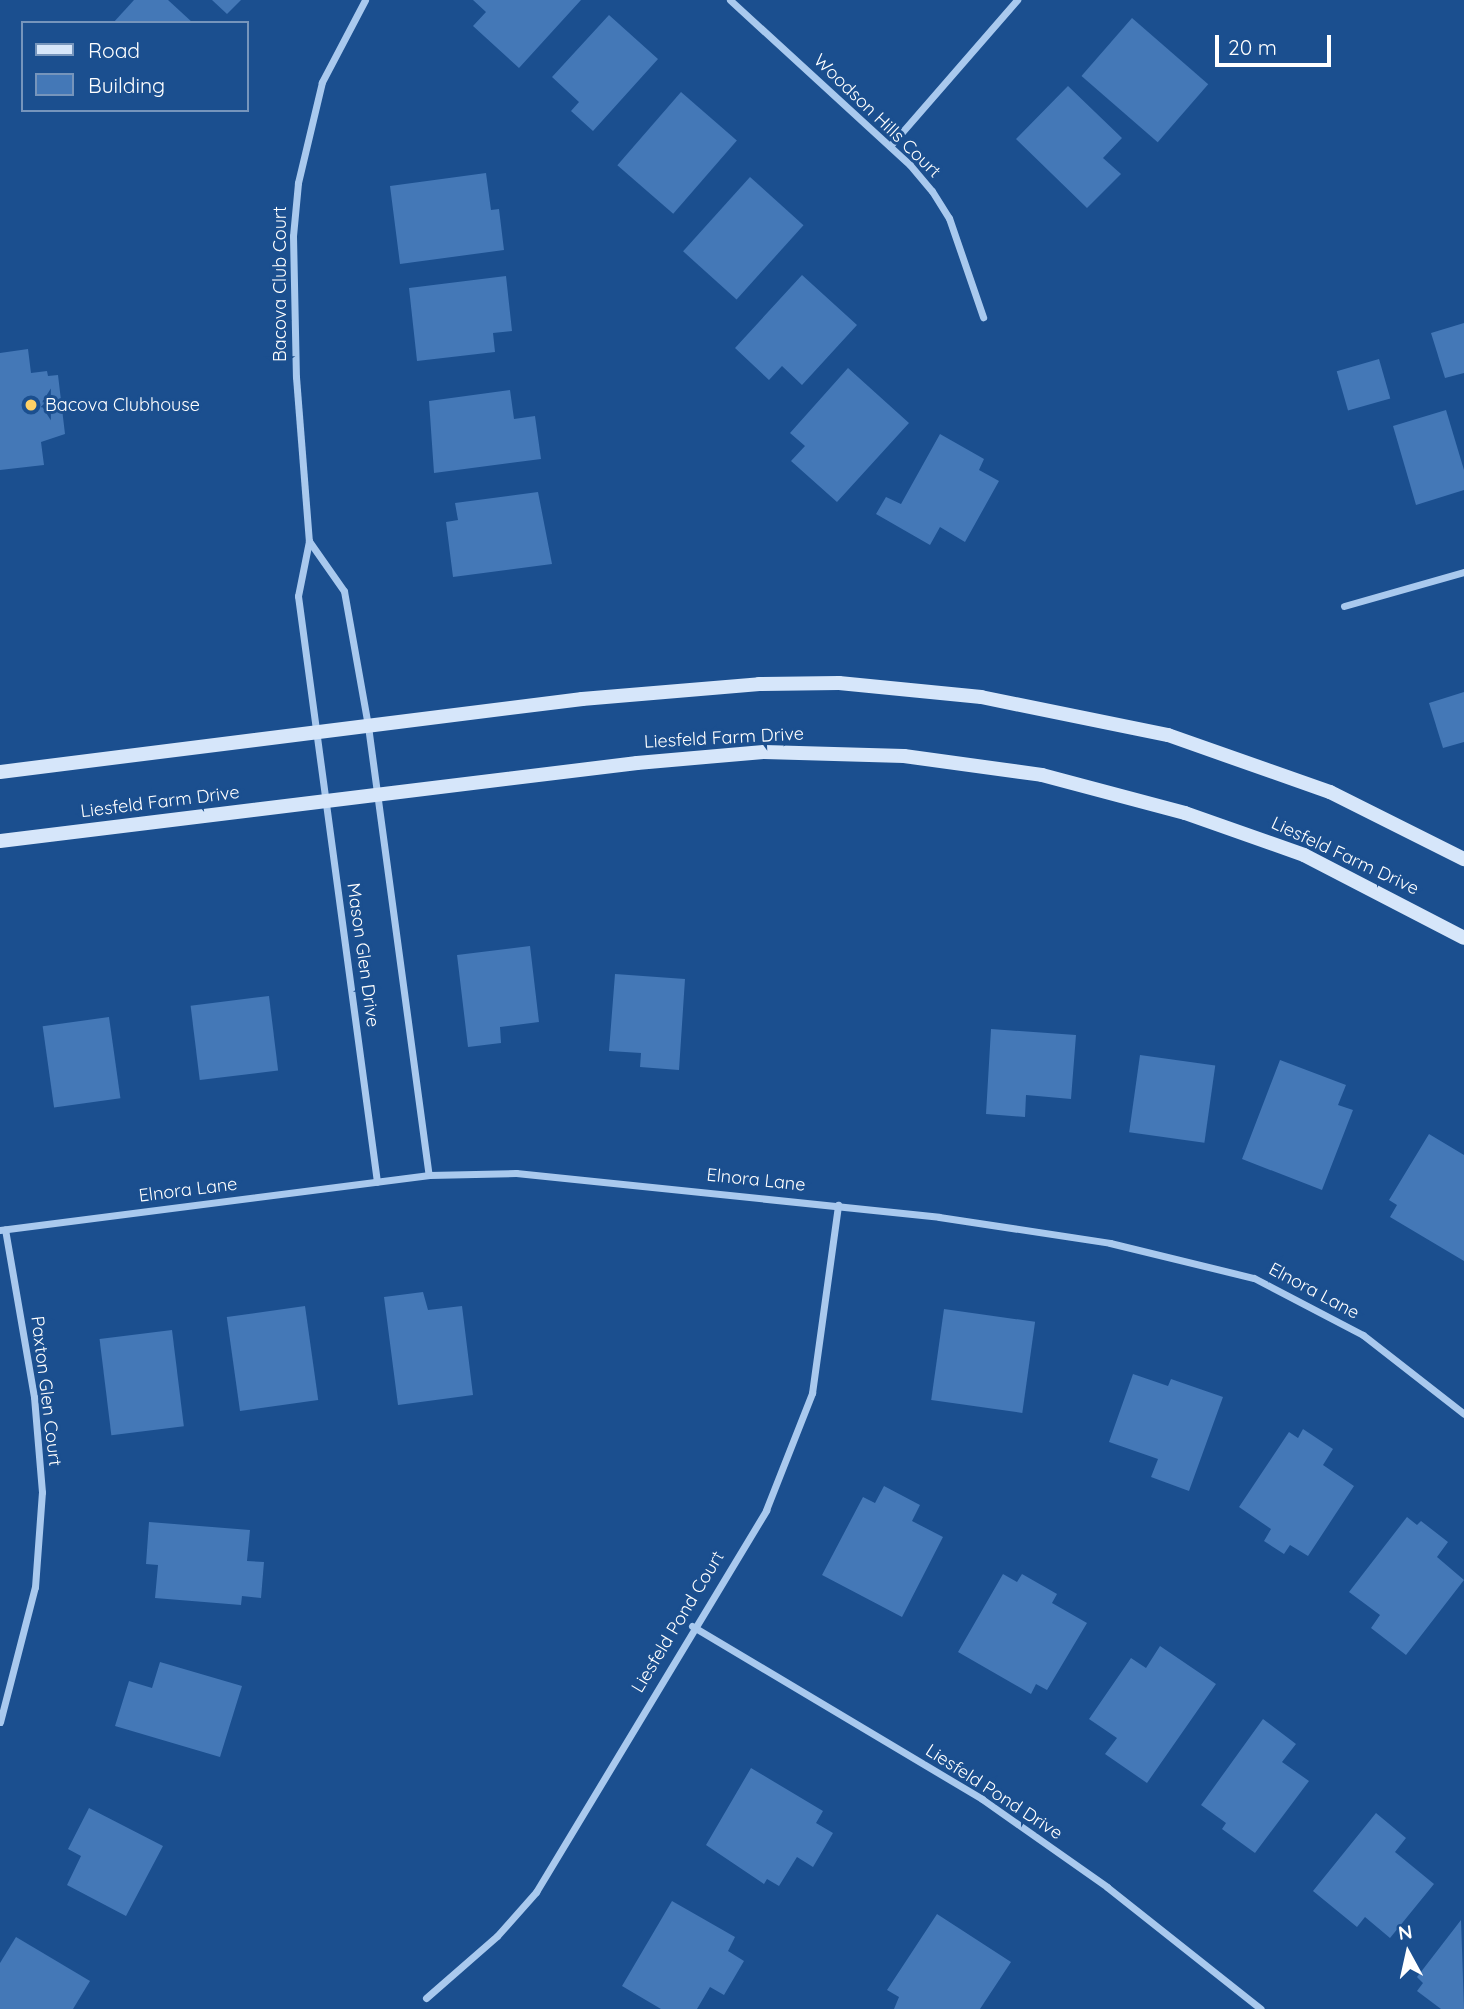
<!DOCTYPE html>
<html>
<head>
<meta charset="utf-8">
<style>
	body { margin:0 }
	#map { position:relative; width:1464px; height:2009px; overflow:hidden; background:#1b4f8f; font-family:Quicksand,sans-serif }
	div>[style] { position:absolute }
	.building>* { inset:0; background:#4478b7; transform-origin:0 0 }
	.street>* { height:7px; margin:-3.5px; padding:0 3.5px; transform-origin:3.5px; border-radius:3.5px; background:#a9c9ee }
	.secondary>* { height:14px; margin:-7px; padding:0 7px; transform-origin:7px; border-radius:7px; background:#d6e6fa }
	.dots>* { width:19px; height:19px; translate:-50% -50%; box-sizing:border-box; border:4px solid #1b4f8f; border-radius:50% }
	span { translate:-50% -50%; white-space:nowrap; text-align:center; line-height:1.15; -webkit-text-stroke:6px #1b4f8f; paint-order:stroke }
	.street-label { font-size:18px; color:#fff }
	.poi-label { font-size:18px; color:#fff }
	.left { translate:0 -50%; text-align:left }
	.legend { position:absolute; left:21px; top:21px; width:228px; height:91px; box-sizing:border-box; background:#1b4f8f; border:2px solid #7695bc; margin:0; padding:9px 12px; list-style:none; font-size:21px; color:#fff }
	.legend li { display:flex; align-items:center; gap:14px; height:35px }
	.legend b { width:35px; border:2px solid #7695bc }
	.north { position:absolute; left:1373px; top:1918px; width:70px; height:70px; -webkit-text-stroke:5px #1b4f8f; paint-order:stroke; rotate:352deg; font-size:19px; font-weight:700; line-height:28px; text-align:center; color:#fff }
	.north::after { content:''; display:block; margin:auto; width:24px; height:32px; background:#fff; clip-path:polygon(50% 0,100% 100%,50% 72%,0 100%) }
	.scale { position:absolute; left:1215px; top:35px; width:116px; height:32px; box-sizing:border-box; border:4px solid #fff; border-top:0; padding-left:9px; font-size:21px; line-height:24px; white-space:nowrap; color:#fff; -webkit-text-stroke:5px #1b4f8f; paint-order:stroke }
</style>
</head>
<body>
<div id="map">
	<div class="building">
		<i style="clip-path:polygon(134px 0,168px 0,193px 23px,113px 23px)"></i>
		<i style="clip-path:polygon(212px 0,241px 0,227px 14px)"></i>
		<i style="clip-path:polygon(473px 0,581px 0,519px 68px,473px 26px,486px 12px)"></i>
		<i style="clip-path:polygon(609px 15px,658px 59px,593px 131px,571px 111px,579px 102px,552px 77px)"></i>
		<i style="left:1132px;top:18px;width:101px;height:77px;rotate:41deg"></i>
		<i style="clip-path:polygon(1068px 86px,1122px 138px,1103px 158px,1121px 174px,1087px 208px,1016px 139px)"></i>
		<i style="left:681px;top:92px;width:74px;height:97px;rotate:41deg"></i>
		<i style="clip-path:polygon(486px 173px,491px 210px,499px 209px,504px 250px,400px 264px,390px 186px)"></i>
		<i style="left:750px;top:177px;width:72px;height:100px;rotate:42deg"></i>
		<i style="clip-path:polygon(802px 275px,857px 325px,802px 385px,782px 366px,769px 380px,735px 348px)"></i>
		<i style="clip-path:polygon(506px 276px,512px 331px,493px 333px,495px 352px,417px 361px,409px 288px)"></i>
		<i style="clip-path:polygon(1464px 323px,1464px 373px,1445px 378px,1431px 333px)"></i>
		<i style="clip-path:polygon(28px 349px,31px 373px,47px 371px,48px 376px,58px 375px,65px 434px,41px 442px,44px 465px,0 470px,0 353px)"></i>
		<i style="left:1379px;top:359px;width:41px;height:44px;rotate:74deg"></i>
		<i style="clip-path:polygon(848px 368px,909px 423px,837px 502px,791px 461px,805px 446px,790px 433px)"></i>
		<i style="clip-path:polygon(510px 390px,514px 419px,535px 416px,541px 459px,434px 473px,429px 401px)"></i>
		<i style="clip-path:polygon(1446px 410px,1464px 470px,1464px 490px,1416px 505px,1393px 426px)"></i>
		<i style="clip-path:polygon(940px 434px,984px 459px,979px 470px,999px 481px,965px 542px,940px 527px,930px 545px,876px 514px,886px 497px,901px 504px)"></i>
		<i style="clip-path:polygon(538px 492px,552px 564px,453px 577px,446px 522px,458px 520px,455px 503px)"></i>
		<i style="clip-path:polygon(1464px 692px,1464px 742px,1443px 748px,1429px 703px)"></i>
		<i style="clip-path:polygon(530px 946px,539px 1022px,500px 1027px,501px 1043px,468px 1047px,457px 955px)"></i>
		<i style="clip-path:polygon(615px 974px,685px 979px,679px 1070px,640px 1067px,641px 1053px,609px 1051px)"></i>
		<i style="left:269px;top:996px;width:75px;height:79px;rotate:83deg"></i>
		<i style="left:109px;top:1017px;width:82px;height:67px;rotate:82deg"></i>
		<i style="clip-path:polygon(991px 1029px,1076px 1035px,1071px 1099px,1026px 1095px,1025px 1117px,986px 1114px)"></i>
		<i style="left:1140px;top:1055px;width:76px;height:78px;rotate:8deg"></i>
		<i style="clip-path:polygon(1280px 1060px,1346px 1085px,1338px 1105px,1353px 1110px,1322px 1190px,1242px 1159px)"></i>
		<i style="clip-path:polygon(1429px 1134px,1464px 1155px,1464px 1261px,1390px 1217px,1397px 1205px,1389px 1200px)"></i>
		<i style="clip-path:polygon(423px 1292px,428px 1310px,462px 1306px,473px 1395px,398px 1405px,384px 1297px)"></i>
		<i style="left:305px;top:1306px;width:95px;height:79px;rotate:82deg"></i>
		<i style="left:944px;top:1309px;width:92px;height:92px;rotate:8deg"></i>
		<i style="left:172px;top:1330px;width:97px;height:73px;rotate:83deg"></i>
		<i style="clip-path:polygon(1133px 1374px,1168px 1386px,1171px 1379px,1223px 1397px,1189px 1491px,1151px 1477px,1158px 1459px,1109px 1442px)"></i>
		<i style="clip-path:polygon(1303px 1429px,1333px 1449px,1323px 1465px,1354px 1486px,1308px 1556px,1290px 1545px,1284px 1554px,1264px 1541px,1271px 1529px,1239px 1507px,1289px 1432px,1298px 1438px)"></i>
		<i style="clip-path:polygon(884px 1486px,920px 1505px,912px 1521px,943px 1537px,902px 1617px,822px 1575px,863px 1497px,875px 1503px)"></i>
		<i style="clip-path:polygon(1407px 1517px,1417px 1525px,1421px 1521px,1448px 1542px,1437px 1557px,1464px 1580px,1406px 1655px,1371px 1628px,1380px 1615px,1349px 1592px)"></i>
		<i style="clip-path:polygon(149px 1522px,250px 1530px,247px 1561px,264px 1562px,261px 1598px,242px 1596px,241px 1605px,155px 1598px,158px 1565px,146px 1564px)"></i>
		<i style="clip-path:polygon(1003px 1574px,1017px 1582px,1022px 1574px,1057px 1594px,1052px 1603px,1087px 1623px,1047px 1690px,1036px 1684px,1031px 1694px,958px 1652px)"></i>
		<i style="clip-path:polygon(1160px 1646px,1216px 1684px,1147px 1783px,1105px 1754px,1117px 1738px,1089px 1719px,1131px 1658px,1146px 1668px)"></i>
		<i style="clip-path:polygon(160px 1662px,242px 1686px,220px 1757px,115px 1726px,129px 1681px,152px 1688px)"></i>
		<i style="clip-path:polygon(1263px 1719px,1296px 1744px,1282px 1762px,1309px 1781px,1255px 1853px,1222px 1829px,1226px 1823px,1201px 1805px)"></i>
		<i style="clip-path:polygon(751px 1768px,823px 1811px,816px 1823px,833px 1833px,813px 1867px,797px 1857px,779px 1886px,767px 1879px,764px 1884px,706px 1845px)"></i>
		<i style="clip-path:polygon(89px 1808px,163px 1846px,126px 1916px,67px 1885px,81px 1856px,68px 1849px)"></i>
		<i style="clip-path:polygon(1376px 1813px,1406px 1838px,1395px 1852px,1434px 1884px,1390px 1938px,1365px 1917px,1357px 1927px,1313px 1891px)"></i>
		<i style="clip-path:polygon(672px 1901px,735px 1937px,728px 1951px,744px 1961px,724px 1995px,710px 1987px,697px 2009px,661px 2009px,622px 1986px)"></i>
		<i style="clip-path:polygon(937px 1914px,1011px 1962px,980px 2009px,894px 2009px,899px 1997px,887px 1990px)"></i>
		<i style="clip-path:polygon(1461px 1920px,1464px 2009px,1441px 2009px,1417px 1991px,1423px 1983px,1417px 1977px)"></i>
		<i style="clip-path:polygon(16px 1937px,90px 1981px,73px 2009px,0 2009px,0 1963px)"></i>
	</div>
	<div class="street">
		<i style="left:365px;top:0;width:93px;rotate:117.7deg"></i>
		<i style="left:322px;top:82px;width:104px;rotate:103.4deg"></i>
		<i style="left:298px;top:183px;width:53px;rotate:95.4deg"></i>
		<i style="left:293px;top:236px;width:141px;rotate:88.8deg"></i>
		<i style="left:296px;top:377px;width:165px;rotate:85.5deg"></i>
		<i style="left:309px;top:541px;width:56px;rotate:101.3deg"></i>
		<i style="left:298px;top:596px;width:591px;rotate:82.32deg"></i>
		<i style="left:730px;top:0;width:244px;rotate:42.5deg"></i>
		<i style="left:910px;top:165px;width:34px;rotate:50deg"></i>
		<i style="left:932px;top:191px;width:32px;rotate:58deg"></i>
		<i style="left:949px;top:218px;width:105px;rotate:71deg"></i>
		<i style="left:890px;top:146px;width:194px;rotate:-49deg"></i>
		<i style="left:309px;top:541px;width:61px;rotate:55deg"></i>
		<i style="left:344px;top:591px;width:137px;rotate:79.9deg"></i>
		<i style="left:368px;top:726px;width:453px;rotate:82.3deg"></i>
		<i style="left:1344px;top:606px;width:125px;rotate:-15.8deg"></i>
		<i style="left:0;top:1230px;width:433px;rotate:-7.3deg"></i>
		<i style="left:429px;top:1175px;width:87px;rotate:-1.3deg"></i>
		<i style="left:516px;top:1173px;width:425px;rotate:5.9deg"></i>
		<i style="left:939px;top:1217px;width:173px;rotate:8.6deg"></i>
		<i style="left:1110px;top:1243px;width:148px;rotate:13.7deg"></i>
		<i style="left:1254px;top:1278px;width:123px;rotate:27.6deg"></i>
		<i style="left:1363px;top:1335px;width:128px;rotate:38deg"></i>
		<i style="left:692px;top:1626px;width:338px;rotate:30.8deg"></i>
		<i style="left:982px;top:1799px;width:153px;rotate:35.1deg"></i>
		<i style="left:1107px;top:1887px;width:196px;rotate:38.4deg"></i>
		<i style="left:0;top:1722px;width:139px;rotate:-75.5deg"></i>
		<i style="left:35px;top:1587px;width:95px;rotate:-85.8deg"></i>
		<i style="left:42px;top:1492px;width:95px;rotate:-94.8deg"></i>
		<i style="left:34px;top:1397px;width:170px;rotate:-99.8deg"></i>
		<i style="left:426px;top:1998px;width:94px;rotate:-41.1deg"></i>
		<i style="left:497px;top:1936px;width:59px;rotate:-48.4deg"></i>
		<i style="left:536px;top:1892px;width:446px;rotate:-58.9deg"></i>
		<i style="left:766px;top:1510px;width:126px;rotate:-68.5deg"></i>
		<i style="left:812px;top:1393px;width:190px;rotate:-82.1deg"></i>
	</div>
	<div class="secondary">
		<i style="left:0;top:772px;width:587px;rotate:-7.15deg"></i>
		<i style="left:582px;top:699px;width:178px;rotate:-4.8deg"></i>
		<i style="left:759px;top:684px;width:80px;rotate:-0.7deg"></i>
		<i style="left:839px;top:683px;width:143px;rotate:5.6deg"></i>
		<i style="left:981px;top:697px;width:191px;rotate:11.5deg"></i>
		<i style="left:1168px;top:735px;width:172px;rotate:19.4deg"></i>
		<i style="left:1330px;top:792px;width:150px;rotate:26.6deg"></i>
		<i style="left:0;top:841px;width:642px;rotate:-6.98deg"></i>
		<i style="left:637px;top:763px;width:127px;rotate:-5deg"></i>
		<i style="left:764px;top:752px;width:140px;rotate:1.6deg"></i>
		<i style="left:904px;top:756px;width:139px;rotate:7.8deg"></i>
		<i style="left:1042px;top:775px;width:148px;rotate:14.9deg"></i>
		<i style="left:1185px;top:813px;width:126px;rotate:19.4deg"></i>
		<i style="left:1304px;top:855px;width:180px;rotate:27.4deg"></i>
	</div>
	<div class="dots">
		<i style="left:31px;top:405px;background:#ffd166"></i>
	</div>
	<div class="street-label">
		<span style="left:877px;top:116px;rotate:44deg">Woodson Hills Court</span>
		<span style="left:280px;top:284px;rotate:-90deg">Bacova Club Court</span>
		<span style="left:724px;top:738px;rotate:-3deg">Liesfeld Farm Drive</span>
		<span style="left:160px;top:802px;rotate:-7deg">Liesfeld Farm Drive</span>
		<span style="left:1345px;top:856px;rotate:25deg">Liesfeld Farm Drive</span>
		<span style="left:363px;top:955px;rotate:82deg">Mason Glen Drive</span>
		<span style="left:756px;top:1180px;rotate:6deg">Elnora Lane</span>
		<span style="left:188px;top:1190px;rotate:-7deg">Elnora Lane</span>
		<span style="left:1314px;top:1291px;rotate:28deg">Elnora Lane</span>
		<span style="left:46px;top:1391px;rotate:83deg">Paxton Glen Court</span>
		<span style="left:678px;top:1622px;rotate:-59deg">Liesfeld Pond Court</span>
		<span style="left:994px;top:1792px;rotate:33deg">Liesfeld Pond Drive</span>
	</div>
	<div class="poi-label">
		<span class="left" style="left:45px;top:405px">Bacova Clubhouse</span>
	</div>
	<ul class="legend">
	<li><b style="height:9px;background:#d6e6fa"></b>Road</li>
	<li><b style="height:19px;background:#4478b7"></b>Building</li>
	</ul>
	<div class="north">N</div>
	<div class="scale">20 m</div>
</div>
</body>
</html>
